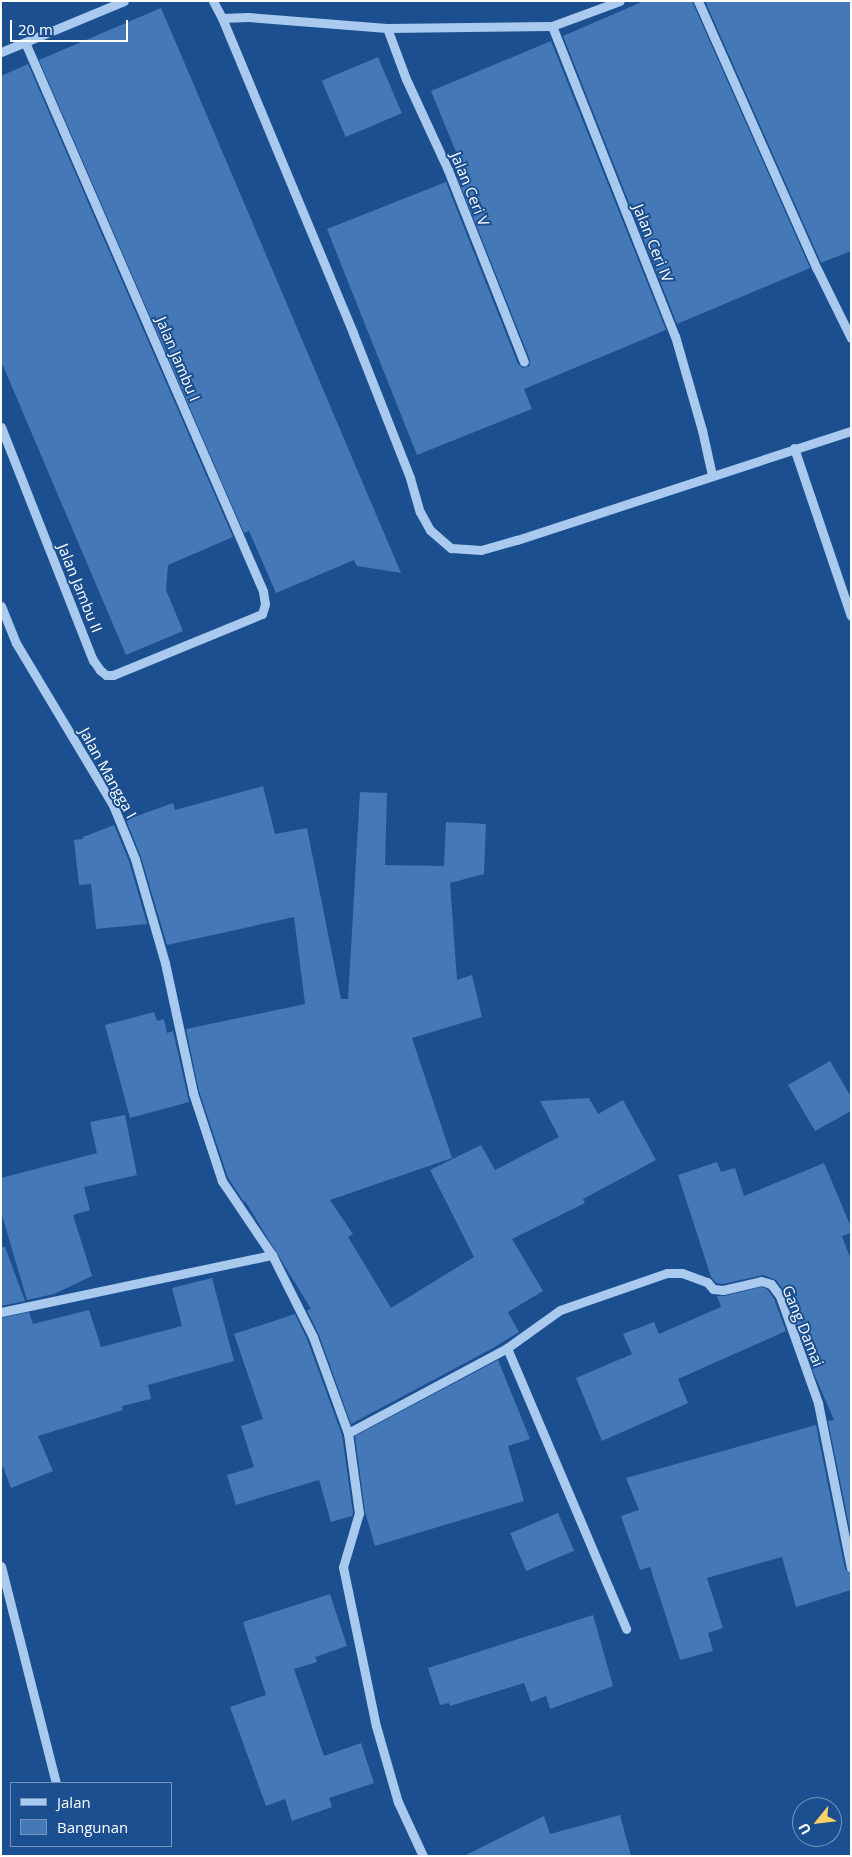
<!DOCTYPE html>
<html>
<head>
<meta charset="utf-8">
<style>
	body { margin:0 }
	#map { position:relative; width:852px; height:1857px; overflow:hidden; background:#1b4f8f; font-family:"Open Sans",sans-serif }
	div>[style] { position:absolute }
	.building>* { inset:0; background:#4478b7; transform-origin:0 0 }
	.minor>* { height:9px; margin:-4.5px; padding:0 4.5px; transform-origin:4.5px; border-radius:4.5px; background:#a9c9ee }
	span { translate:-50% -50%; white-space:nowrap; text-align:center; line-height:1.15; -webkit-text-stroke:4px #1b4f8f; paint-order:stroke }
	.street-label { font-size:15px; color:#fff }
	.frame { position:absolute; inset:0; border:2px solid #fff; pointer-events:none }
	.legend { position:absolute; left:10px; top:1782px; width:162px; height:65px; box-sizing:border-box; background:#1b4f8f; border:1px solid #7695bc; margin:0; padding:6px 9px; list-style:none; font-size:15px; color:#fff }
	.legend li { display:flex; align-items:center; gap:10px; height:25px }
	.legend b { width:25px; border:1px solid #7695bc }
	.north { position:absolute; left:792px; top:1797px; width:50px; height:50px; box-sizing:border-box; background:#1b4f8f; border:1px solid #7695bc; border-radius:50%; rotate:241deg; font-size:14px; font-weight:700; line-height:20px; text-align:center; color:#fff }
	.north::after { content:''; display:block; margin:auto; width:18px; height:22px; background:#ffd166; clip-path:polygon(50% 0,100% 100%,50% 72%,0 100%) }
	.scale { position:absolute; left:10px; top:20px; width:118px; height:22px; box-sizing:border-box; border:2px solid #fff; border-top:0; padding-left:6px; font-size:15px; line-height:18px; white-space:nowrap; color:#fff; -webkit-text-stroke:4px #1b4f8f; paint-order:stroke }
</style>
</head>
<body>
<div id="map">
	<div class="building">
		<i style="clip-path:polygon(644px 1px,692px 1px,810px 268px,677px 324px,563px 36px)"></i>
		<i style="clip-path:polygon(705px 1px,851px 1px,851px 251px,821px 263px)"></i>
		<i style="clip-path:polygon(161px 8px,225px 158px,401px 573px,357px 566px,354px 560px,276px 593px,249px 531px,244px 533px,39px 60px)"></i>
		<i style="clip-path:polygon(551px 41px,666px 330px,524px 389px,532px 409px,417px 455px,327px 229px,446px 182px,518px 364px,523px 368px,529px 366px,530px 360px,457px 177px,465px 174px,431px 91px)"></i>
		<i style="left:378px;top:57px;width:61px;height:61px;rotate:67deg"></i>
		<i style="clip-path:polygon(28px 64px,233px 537px,168px 565px,166px 590px,183px 631px,126px 655px,1px 361px,1px 76px)"></i>
		<i style="clip-path:polygon(263px 786px,275px 834px,307px 828px,341px 999px,348px 999px,360px 792px,387px 793px,385px 865px,444px 866px,446px 822px,486px 824px,484px 874px,450px 883px,457px 980px,472px 975px,482px 1017px,412px 1038px,452px 1158px,330px 1200px,353px 1234px,348px 1237px,391px 1308px,474px 1257px,430px 1170px,481px 1145px,495px 1170px,559px 1137px,540px 1101px,589px 1098px,598px 1114px,623px 1100px,656px 1160px,583px 1199px,585px 1203px,512px 1239px,543px 1291px,508px 1312px,519px 1332px,493px 1348px,351px 1424px,319px 1335px,307px 1310px,311px 1309px,245px 1201px,244px 1202px,228px 1178px,199px 1091px,186px 1029px,305px 1004px,294px 917px,167px 945px,141px 857px,126px 820px,173px 803px,175px 810px)"></i>
		<i style="clip-path:polygon(114px 825px,129px 861px,147px 924px,96px 929px,91px 884px,79px 885px,74px 840px,83px 839px,83px 837px)"></i>
		<i style="clip-path:polygon(154px 1012px,157px 1021px,164px 1019px,167px 1033px,173px 1031px,189px 1102px,130px 1118px,105px 1025px)"></i>
		<i style="clip-path:polygon(830px 1061px,851px 1097px,851px 1111px,815px 1131px,788px 1085px)"></i>
		<i style="clip-path:polygon(125px 1115px,137px 1175px,84px 1187px,90px 1210px,73px 1215px,92px 1276px,54px 1294px,27px 1300px,1px 1212px,1px 1178px,97px 1153px,90px 1122px)"></i>
		<i style="clip-path:polygon(717px 1162px,721px 1172px,735px 1168px,744px 1196px,824px 1163px,851px 1227px,851px 1233px,842px 1236px,851px 1260px,851px 1535px,828px 1421px,834px 1420px,812px 1369px,785px 1292px,776px 1280px,763px 1275px,723px 1284px,716px 1283px,711px 1277px,678px 1175px)"></i>
		<i style="clip-path:polygon(1px 1247px,5px 1247px,25px 1301px,1px 1306px)"></i>
		<i style="clip-path:polygon(212px 1278px,234px 1361px,148px 1385px,151px 1399px,122px 1406px,123px 1410px,38px 1436px,53px 1471px,11px 1488px,1px 1462px,1px 1318px,29px 1312px,33px 1324px,89px 1310px,101px 1347px,182px 1326px,172px 1288px)"></i>
		<i style="clip-path:polygon(761px 1287px,767px 1289px,774px 1299px,786px 1331px,678px 1379px,688px 1403px,602px 1441px,576px 1378px,632px 1354px,623px 1334px,654px 1322px,659px 1334px,721px 1307px,717px 1296px,724px 1296px)"></i>
		<i style="clip-path:polygon(295px 1314px,307px 1339px,342px 1435px,353px 1513px,352px 1516px,331px 1522px,319px 1480px,236px 1505px,227px 1475px,254px 1467px,241px 1426px,263px 1419px,234px 1334px)"></i>
		<i style="clip-path:polygon(498px 1360px,530px 1439px,508px 1446px,524px 1501px,375px 1546px,365px 1512px,355px 1436px)"></i>
		<i style="clip-path:polygon(816px 1425px,845px 1569px,851px 1574px,851px 1590px,796px 1607px,782px 1557px,707px 1578px,723px 1628px,708px 1633px,713px 1651px,680px 1660px,650px 1567px,640px 1570px,621px 1516px,639px 1510px,626px 1478px)"></i>
		<i style="left:558px;top:1513px;width:41px;height:52px;rotate:67deg"></i>
		<i style="clip-path:polygon(330px 1594px,347px 1646px,315px 1657px,317px 1662px,294px 1669px,324px 1756px,361px 1743px,374px 1783px,329px 1798px,332px 1807px,292px 1821px,285px 1799px,266px 1806px,230px 1707px,266px 1695px,243px 1622px)"></i>
		<i style="clip-path:polygon(593px 1615px,613px 1686px,550px 1709px,546px 1696px,531px 1702px,524px 1683px,450px 1706px,449px 1703px,440px 1705px,428px 1668px)"></i>
		<i style="clip-path:polygon(620px 1815px,631px 1856px,464px 1856px,544px 1816px,550px 1834px)"></i>
	</div>
	<div class="minor">
		<i style="left:213px;top:1px;width:19px;rotate:62deg"></i>
		<i style="left:222px;top:18px;width:341px;rotate:67.4deg"></i>
		<i style="left:353px;top:333px;width:156px;rotate:68.5deg"></i>
		<i style="left:410px;top:478px;width:35px;rotate:74deg"></i>
		<i style="left:420px;top:512px;width:21px;rotate:61deg"></i>
		<i style="left:430px;top:530px;width:28px;rotate:41deg"></i>
		<i style="left:451px;top:548px;width:30px;rotate:4deg"></i>
		<i style="left:481px;top:550px;width:37px;rotate:-16deg"></i>
		<i style="left:517px;top:540px;width:351px;rotate:-18.1deg"></i>
		<i style="left:698px;top:1px;width:293px;rotate:66.1deg"></i>
		<i style="left:817px;top:269px;width:77px;rotate:63.8deg"></i>
		<i style="left:222px;top:18px;width:26px;rotate:-2deg"></i>
		<i style="left:248px;top:17px;width:139px;rotate:4.5deg"></i>
		<i style="left:387px;top:28px;width:165px;rotate:-0.7deg"></i>
		<i style="left:552px;top:26px;width:72px;rotate:-20.2deg"></i>
		<i style="left:552px;top:26px;width:334px;rotate:68.4deg"></i>
		<i style="left:675px;top:336px;width:98px;rotate:74deg"></i>
		<i style="left:702px;top:430px;width:46px;rotate:77.5deg"></i>
		<i style="left:387px;top:28px;width:54px;rotate:69.6deg"></i>
		<i style="left:406px;top:79px;width:100px;rotate:65.2deg"></i>
		<i style="left:448px;top:170px;width:206px;rotate:68.4deg"></i>
		<i style="left:1px;top:52px;width:133px;rotate:-22.5deg"></i>
		<i style="left:1px;top:427px;width:251px;rotate:68.5deg"></i>
		<i style="left:93px;top:660px;width:12px;rotate:55deg"></i>
		<i style="left:100px;top:670px;width:8px;rotate:40deg"></i>
		<i style="left:106px;top:675px;width:7px"></i>
		<i style="left:113px;top:675px;width:161px;rotate:-22.3deg"></i>
		<i style="left:262px;top:614px;width:10px;rotate:-73deg"></i>
		<i style="left:265px;top:604px;width:13px;rotate:-99deg"></i>
		<i style="left:263px;top:591px;width:598px;rotate:-113.44deg"></i>
		<i style="left:794px;top:448px;width:177px;rotate:71.3deg"></i>
		<i style="left:1px;top:606px;width:40px;rotate:68deg"></i>
		<i style="left:16px;top:643px;width:189px;rotate:59.1deg"></i>
		<i style="left:113px;top:805px;width:58px;rotate:67.8deg"></i>
		<i style="left:135px;top:859px;width:108px;rotate:73.9deg"></i>
		<i style="left:165px;top:963px;width:133px;rotate:77.8deg"></i>
		<i style="left:193px;top:1093px;width:93px;rotate:71.8deg"></i>
		<i style="left:222px;top:1181px;width:89px;rotate:56deg"></i>
		<i style="left:272px;top:1255px;width:92px;rotate:63.4deg"></i>
		<i style="left:313px;top:1337px;width:102px;rotate:70deg"></i>
		<i style="left:348px;top:1433px;width:81px;rotate:82.2deg"></i>
		<i style="left:359px;top:1513px;width:56px;rotate:106.5deg"></i>
		<i style="left:343px;top:1567px;width:162px;rotate:78.3deg"></i>
		<i style="left:376px;top:1726px;width:79px;rotate:73.9deg"></i>
		<i style="left:398px;top:1802px;width:60px;rotate:65.2deg"></i>
		<i style="left:1px;top:1312px;width:277px;rotate:-11.9deg"></i>
		<i style="left:507px;top:1348px;width:305px;rotate:67deg"></i>
		<i style="left:348px;top:1433px;width:180px;rotate:-28.1deg"></i>
		<i style="left:507px;top:1348px;width:65px;rotate:-35.6deg"></i>
		<i style="left:560px;top:1310px;width:113px;rotate:-19.1deg"></i>
		<i style="left:667px;top:1273px;width:15px"></i>
		<i style="left:682px;top:1273px;width:27px;rotate:20deg"></i>
		<i style="left:707px;top:1282px;width:9px;rotate:49deg"></i>
		<i style="left:713px;top:1289px;width:10px;rotate:6deg"></i>
		<i style="left:723px;top:1290px;width:39px;rotate:-13deg"></i>
		<i style="left:761px;top:1281px;width:10px;rotate:17deg"></i>
		<i style="left:771px;top:1284px;width:15px;rotate:53deg"></i>
		<i style="left:780px;top:1296px;width:114px;rotate:70.4deg"></i>
		<i style="left:818px;top:1403px;width:168px;rotate:78.7deg"></i>
		<i style="left:1px;top:1566px;width:224px;rotate:75.8deg"></i>
	</div>
	<div class="street-label">
		<span style="left:470px;top:189px;rotate:68deg">Jalan Ceri V</span>
		<span style="left:653px;top:243px;rotate:68deg">Jalan Ceri IV</span>
		<span style="left:178px;top:359px;rotate:67deg">Jalan Jambu I</span>
		<span style="left:80px;top:588px;rotate:68deg">Jalan Jambu II</span>
		<span style="left:108px;top:773px;rotate:61deg">Jalan Mangga I</span>
		<span style="left:803px;top:1326px;rotate:68deg">Gang Damai</span>
	</div>
	<div class="frame"></div>
	<ul class="legend">
	<li><b style="height:6px;background:#a9c9ee"></b>Jalan</li>
	<li><b style="height:14px;background:#4478b7"></b>Bangunan</li>
	</ul>
	<div class="north">U</div>
	<div class="scale">20 m</div>
</div>
</body>
</html>
